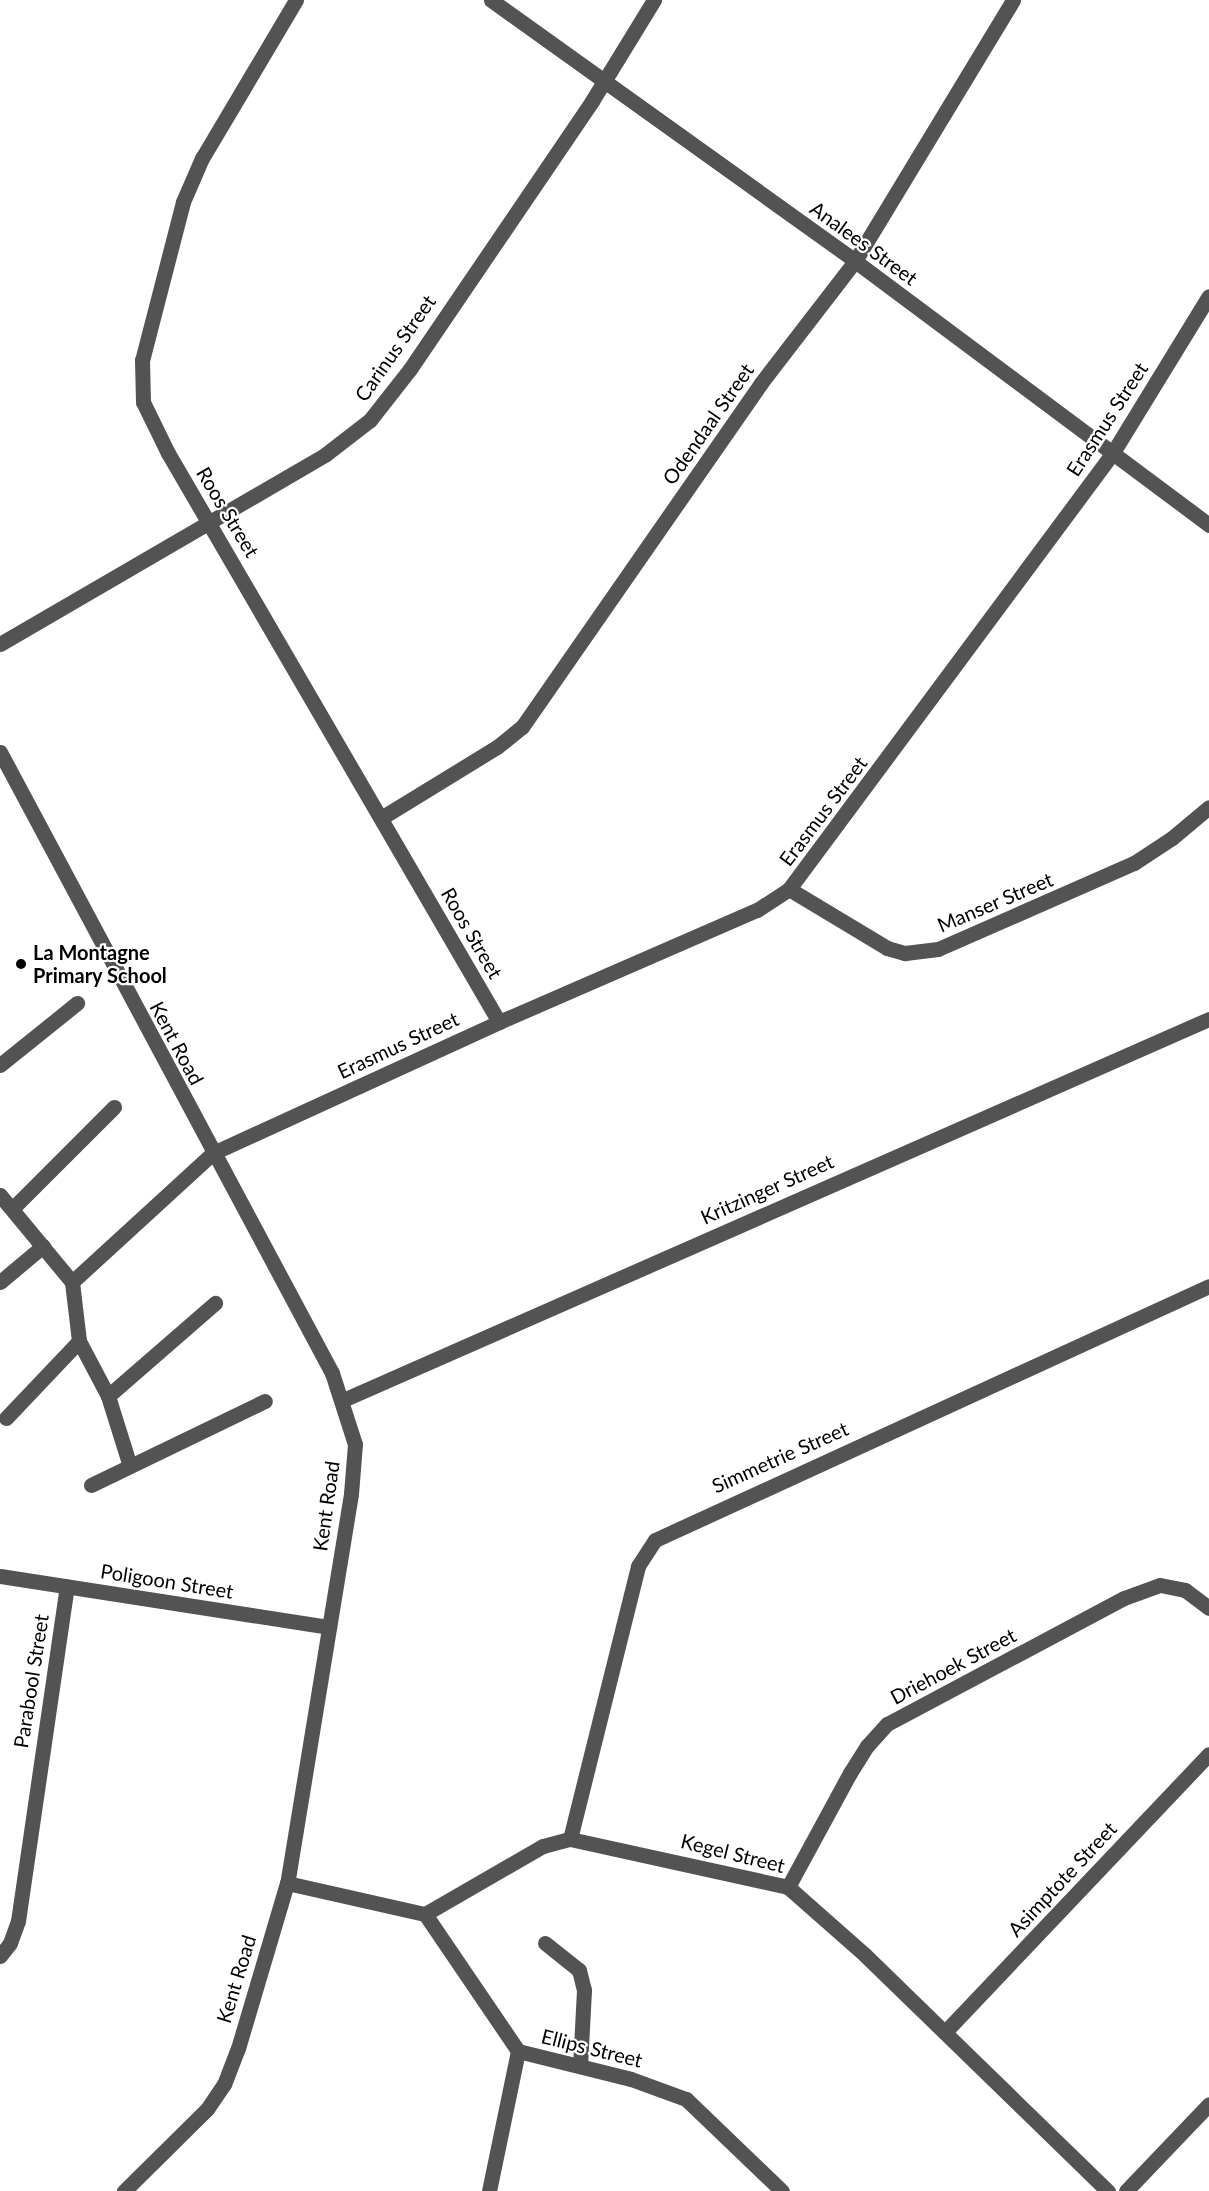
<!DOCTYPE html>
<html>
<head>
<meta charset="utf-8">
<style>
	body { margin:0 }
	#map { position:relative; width:1209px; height:2191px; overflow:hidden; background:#fff; font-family:Lato,sans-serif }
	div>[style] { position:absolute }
	.minor>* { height:15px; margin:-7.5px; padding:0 7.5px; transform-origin:7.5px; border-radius:7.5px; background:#535353 }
	.dots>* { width:16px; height:16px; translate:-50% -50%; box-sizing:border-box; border:3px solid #fff; border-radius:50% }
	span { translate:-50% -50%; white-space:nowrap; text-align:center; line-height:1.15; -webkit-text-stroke:4.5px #fff; paint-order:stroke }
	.street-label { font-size:20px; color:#000 }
	.poi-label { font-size:20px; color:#000; font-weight:700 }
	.left { translate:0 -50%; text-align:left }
</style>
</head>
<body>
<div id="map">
	<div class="minor">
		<i style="left:296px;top:0;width:184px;rotate:120.7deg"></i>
		<i style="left:202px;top:158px;width:48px;rotate:113.4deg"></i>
		<i style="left:183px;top:202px;width:163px;rotate:104.5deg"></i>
		<i style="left:142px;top:360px;width:42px;rotate:88.6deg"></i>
		<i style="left:143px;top:402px;width:57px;rotate:63.9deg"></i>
		<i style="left:168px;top:453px;width:658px;rotate:59.81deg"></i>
		<i style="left:491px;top:0;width:448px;rotate:35.6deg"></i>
		<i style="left:855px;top:261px;width:442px;rotate:36.7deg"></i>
		<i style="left:0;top:644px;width:377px;rotate:-30.2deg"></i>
		<i style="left:326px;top:454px;width:56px;rotate:-37.7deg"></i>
		<i style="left:370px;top:420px;width:65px;rotate:-51.9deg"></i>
		<i style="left:410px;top:369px;width:324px;rotate:-55.8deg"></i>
		<i style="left:592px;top:101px;width:119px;rotate:-58.5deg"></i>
		<i style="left:0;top:752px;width:704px;rotate:61.87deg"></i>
		<i style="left:332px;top:1373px;width:75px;rotate:72.1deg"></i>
		<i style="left:355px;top:1444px;width:50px;rotate:94.6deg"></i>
		<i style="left:351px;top:1494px;width:394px;rotate:99.3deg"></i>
		<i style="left:287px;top:1883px;width:172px;rotate:106.5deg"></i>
		<i style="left:238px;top:2048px;width:39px;rotate:111deg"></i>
		<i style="left:224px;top:2084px;width:30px;rotate:124deg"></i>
		<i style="left:207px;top:2109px;width:117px;rotate:135.3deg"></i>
		<i style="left:381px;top:818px;width:136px;rotate:-31.5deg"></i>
		<i style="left:497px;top:747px;width:32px;rotate:-39deg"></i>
		<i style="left:522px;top:727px;width:419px;rotate:-55.2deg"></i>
		<i style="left:761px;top:383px;width:154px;rotate:-52.4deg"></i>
		<i style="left:855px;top:261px;width:305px;rotate:-58.8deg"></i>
		<i style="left:789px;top:889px;width:114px;rotate:31deg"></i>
		<i style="left:887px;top:948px;width:19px;rotate:16deg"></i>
		<i style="left:905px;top:953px;width:33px;rotate:-7deg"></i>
		<i style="left:938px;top:949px;width:214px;rotate:-23.7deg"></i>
		<i style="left:1134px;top:863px;width:45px;rotate:-33.3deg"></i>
		<i style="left:1172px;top:838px;width:48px;rotate:-40deg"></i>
		<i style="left:0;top:1065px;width:99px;rotate:-38.8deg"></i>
		<i style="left:0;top:1195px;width:113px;rotate:50.4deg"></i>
		<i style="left:72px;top:1282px;width:59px;rotate:83.2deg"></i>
		<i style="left:79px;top:1341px;width:62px;rotate:62.2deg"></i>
		<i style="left:108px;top:1396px;width:73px;rotate:72.6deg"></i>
		<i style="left:13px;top:1208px;width:143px;rotate:-45deg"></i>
		<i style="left:0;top:1282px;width:56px;rotate:-39.9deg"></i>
		<i style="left:72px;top:1282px;width:191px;rotate:-42.5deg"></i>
		<i style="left:213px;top:1153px;width:315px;rotate:-24.6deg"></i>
		<i style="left:499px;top:1022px;width:281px;rotate:-23.5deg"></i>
		<i style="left:757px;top:910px;width:38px;rotate:-33deg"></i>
		<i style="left:789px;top:889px;width:542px;rotate:-53.41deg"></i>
		<i style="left:1112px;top:454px;width:185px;rotate:-58.5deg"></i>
		<i style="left:108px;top:1396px;width:142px;rotate:-41deg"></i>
		<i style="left:343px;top:1400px;width:946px;rotate:-23.75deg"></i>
		<i style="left:6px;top:1418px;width:106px;rotate:-46.5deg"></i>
		<i style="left:91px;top:1485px;width:193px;rotate:-25.8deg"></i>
		<i style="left:0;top:1576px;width:332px;rotate:8.8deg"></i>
		<i style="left:570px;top:1839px;width:281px;rotate:-76deg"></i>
		<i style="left:638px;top:1566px;width:31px;rotate:-57deg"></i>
		<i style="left:655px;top:1540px;width:609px;rotate:-24.63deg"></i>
		<i style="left:287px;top:1883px;width:141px;rotate:12.7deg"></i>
		<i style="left:425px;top:1914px;width:136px;rotate:-30deg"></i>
		<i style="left:543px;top:1846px;width:28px;rotate:-15deg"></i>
		<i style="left:570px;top:1839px;width:223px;rotate:12.4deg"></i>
		<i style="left:788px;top:1887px;width:103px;rotate:41.4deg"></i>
		<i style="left:865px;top:1955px;width:339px;rotate:44.2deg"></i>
		<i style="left:788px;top:1887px;width:130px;rotate:-61.5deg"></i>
		<i style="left:850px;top:1773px;width:32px;rotate:-58deg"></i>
		<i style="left:867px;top:1746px;width:30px;rotate:-48deg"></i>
		<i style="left:887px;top:1724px;width:268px;rotate:-28deg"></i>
		<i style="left:1124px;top:1598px;width:38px;rotate:-20deg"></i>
		<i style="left:1160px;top:1585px;width:25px;rotate:11deg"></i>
		<i style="left:1185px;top:1590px;width:30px;rotate:37deg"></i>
		<i style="left:425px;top:1914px;width:166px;rotate:55.8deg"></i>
		<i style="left:518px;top:2051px;width:116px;rotate:13.9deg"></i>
		<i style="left:631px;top:2079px;width:59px;rotate:20deg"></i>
		<i style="left:686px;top:2099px;width:133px;rotate:43.8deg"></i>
		<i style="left:545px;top:1943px;width:43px;rotate:38.5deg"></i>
		<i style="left:579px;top:1970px;width:21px;rotate:76deg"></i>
		<i style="left:584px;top:1990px;width:76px;rotate:93deg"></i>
		<i style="left:0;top:1956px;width:16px;rotate:-52deg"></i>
		<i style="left:10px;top:1943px;width:23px;rotate:-70deg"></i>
		<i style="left:18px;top:1921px;width:338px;rotate:-81.7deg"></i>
		<i style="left:945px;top:2032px;width:383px;rotate:-46.5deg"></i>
		<i style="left:489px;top:2191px;width:143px;rotate:-78.3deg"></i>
		<i style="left:1126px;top:2191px;width:120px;rotate:-46.3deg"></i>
	</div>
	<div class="dots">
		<i style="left:21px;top:964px;background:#000"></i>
	</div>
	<div class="street-label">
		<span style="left:864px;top:243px;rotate:36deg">Analees Street</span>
		<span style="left:395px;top:348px;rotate:-55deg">Carinus Street</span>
		<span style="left:1107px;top:419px;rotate:-57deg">Erasmus Street</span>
		<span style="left:708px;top:424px;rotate:-55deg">Odendaal Street</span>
		<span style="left:228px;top:512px;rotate:59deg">Roos Street</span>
		<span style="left:823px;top:811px;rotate:-53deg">Erasmus Street</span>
		<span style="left:995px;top:902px;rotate:-23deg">Manser Street</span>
		<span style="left:472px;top:933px;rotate:60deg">Roos Street</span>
		<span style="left:177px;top:1043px;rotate:62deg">Kent Road</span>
		<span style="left:398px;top:1045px;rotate:-25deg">Erasmus Street</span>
		<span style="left:767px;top:1189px;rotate:-24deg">Kritzinger Street</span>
		<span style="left:780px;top:1457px;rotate:-24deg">Simmetrie Street</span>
		<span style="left:326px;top:1506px;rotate:-82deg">Kent Road</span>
		<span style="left:167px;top:1581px;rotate:9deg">Poligoon Street</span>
		<span style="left:953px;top:1666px;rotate:-28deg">Driehoek Street</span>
		<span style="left:31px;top:1681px;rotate:-81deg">Parabool Street</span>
		<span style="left:733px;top:1853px;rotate:14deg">Kegel Street</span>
		<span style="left:1062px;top:1879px;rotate:-47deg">Asimptote Street</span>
		<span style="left:236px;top:1979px;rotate:-73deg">Kent Road</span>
		<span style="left:592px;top:2048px;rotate:14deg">Ellips Street</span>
	</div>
	<div class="poi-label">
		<span class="left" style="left:33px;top:964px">La Montagne<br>Primary School</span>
	</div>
</div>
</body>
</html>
